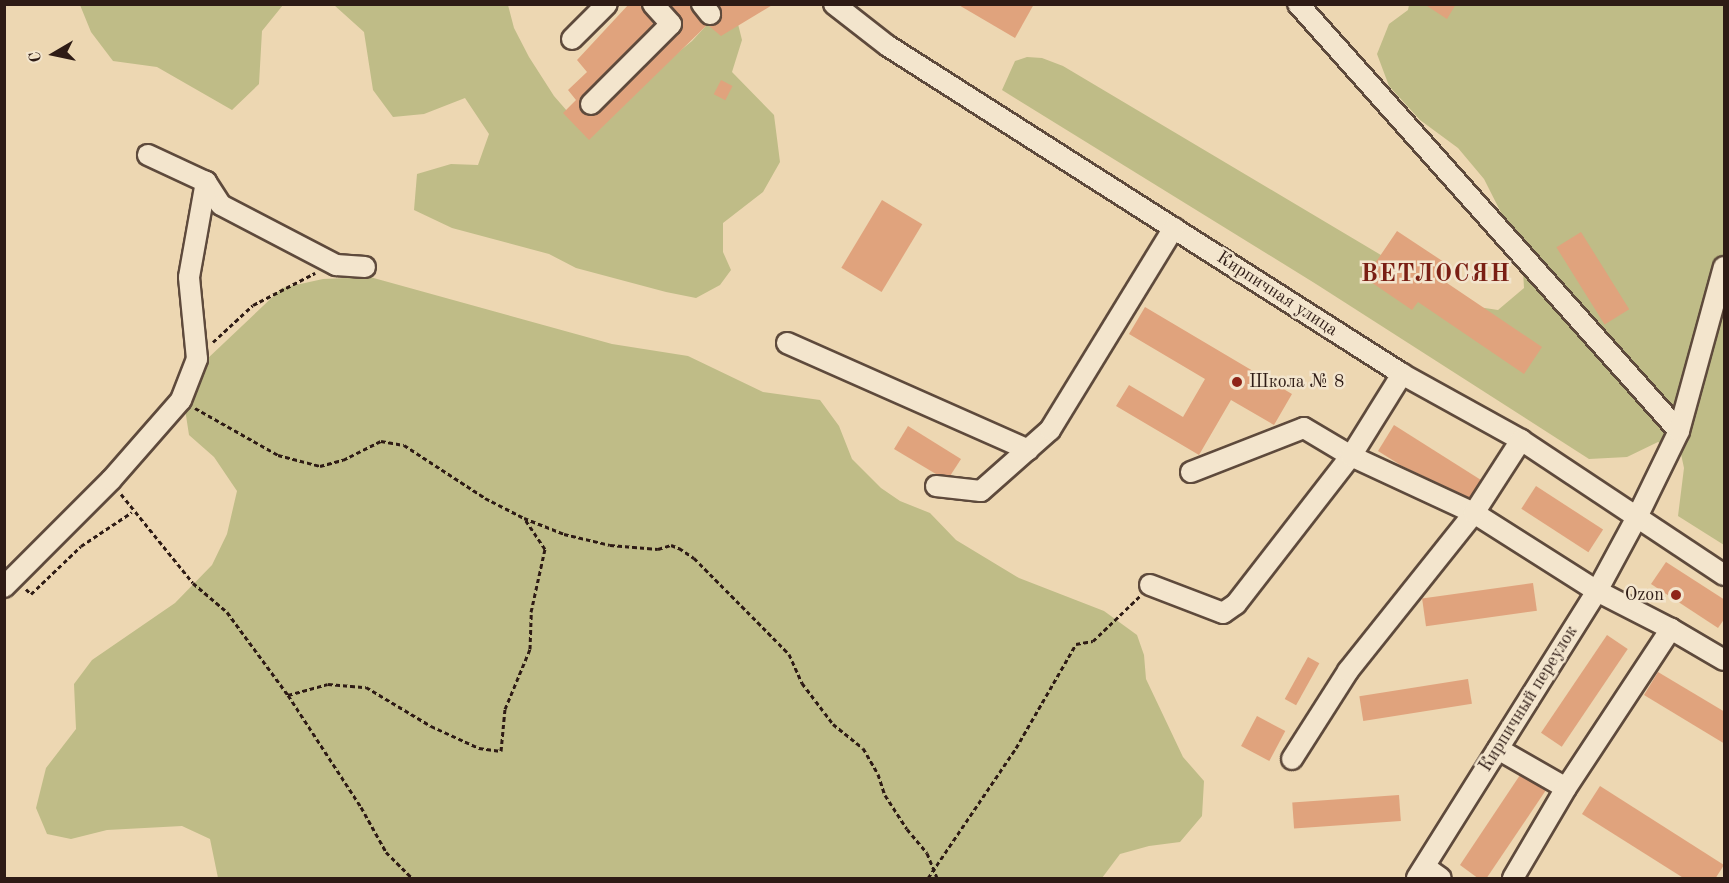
<!DOCTYPE html>
<html>
<head>
<meta charset="utf-8">
<style>
	body { margin:0 }
	#map { position:relative; width:1729px; height:883px; overflow:hidden; background:#edd7b2; font-family:"Old Standard TT",serif }
	div>[style] { position:absolute }
	.green>* { inset:0; background:#bfbc87 }
	.building>* { inset:0; background:#e0a37d; transform-origin:0 0 }
	.path>* { height:3px; margin-top:-1.5px; transform-origin:0; background:repeating-linear-gradient(90deg,#2e1b15 0 4.5px,transparent 0 7.5px) }
	.roads { filter:drop-shadow(2px 0 #5e4a3c) drop-shadow(-2px 0 #5e4a3c) drop-shadow(0 2px #5e4a3c) drop-shadow(0 -2px #5e4a3c) }
	.minor>* { height:20px; margin:-10px; padding:0 10px; transform-origin:10px; border-radius:10px; background:#f3e5cd }
	.dots>* { width:16px; height:16px; translate:-50% -50%; box-sizing:border-box; border:3px solid #f3e5cd; border-radius:50% }
	span { translate:-50% -50%; white-space:nowrap; text-align:center; line-height:1.15; -webkit-text-stroke:5px #f3e5cd; paint-order:stroke }
	.street-label { font-size:18px; color:#2e1b15 }
	.poi-label { font-size:18px; color:#2e1b15 }
	.left { translate:0 -50%; text-align:left }
	.right { translate:-100% -50%; text-align:right }
	.district-label { font-size:24px; color:#7a1f14; font-weight:700; letter-spacing:1.5px }
	.frame { position:absolute; inset:0; border:6px solid #2e1b15; pointer-events:none }
	.north { position:absolute; left:24px; top:24px; width:60px; height:60px; -webkit-text-stroke:4px #f3e5cd; paint-order:stroke; rotate:261deg; font-size:16px; font-weight:700; line-height:24px; text-align:center; color:#2e1b15 }
	.north::after { content:''; display:block; margin:auto; width:21px; height:27px; background:#2e1b15; clip-path:polygon(50% 0,100% 100%,50% 72%,0 100%) }
</style>
</head>
<body>
<div id="map">
	<div class="green">
		<i style="clip-path:polygon(80px 5px,283px 5px,262px 31px,259px 84px,232px 110px,157px 67px,113px 61px,91px 32px)"></i>
		<i style="clip-path:polygon(334px 5px,508px 5px,514px 28px,529px 57px,554px 96px,574px 119px,598px 118px,692px 41px,716px 15px,738px 24px,742px 40px,732px 72px,774px 115px,780px 162px,763px 192px,723px 223px,723px 252px,731px 270px,720px 285px,696px 298px,666px 292px,576px 268px,549px 254px,452px 228px,414px 210px,417px 174px,451px 164px,478px 165px,489px 134px,465px 98px,424px 114px,393px 117px,373px 90px,364px 32px)"></i>
		<i style="clip-path:polygon(1409px 5px,1724px 5px,1724px 545px,1678px 516px,1684px 468px,1681px 454px,1658px 442px,1627px 457px,1589px 459px,1316px 284px,1002px 90px,1015px 61px,1027px 57px,1042px 58px,1063px 66px,1465px 305px,1498px 310px,1524px 288px,1522px 254px,1484px 179px,1458px 148px,1420px 120px,1389px 86px,1377px 54px,1389px 24px,1408px 10px)"></i>
		<i style="clip-path:polygon(370px 277px,612px 344px,688px 356px,763px 392px,820px 400px,839px 426px,852px 459px,881px 488px,900px 501px,930px 513px,956px 540px,1019px 578px,1104px 611px,1137px 635px,1144px 655px,1146px 679px,1183px 757px,1204px 781px,1202px 816px,1180px 842px,1149px 846px,1120px 854px,1102px 878px,218px 878px,210px 839px,182px 826px,107px 830px,71px 839px,47px 834px,36px 808px,46px 768px,76px 729px,74px 684px,92px 660px,175px 603px,212px 565px,227px 534px,237px 491px,214px 457px,189px 435px,183px 396px,206px 360px,282px 288px,323px 279px)"></i>
	</div>
	<div class="building">
		<i style="clip-path:polygon(629px 4px,639px 4px,654px 24px,582px 96px,580px 108px,587px 115px,599px 112px,679px 32px,682px 21px,671px 6px,673px 4px,690px 4px,693px 11px,707px 25px,589px 140px,563px 113px,576px 100px,568px 90px,587px 72px,577px 60px)"></i>
		<i style="clip-path:polygon(718px 4px,774px 4px,721px 36px,709px 26px,717px 24px,721px 19px,722px 12px)"></i>
		<i style="clip-path:polygon(957px 4px,1034px 4px,1015px 38px)"></i>
		<i style="clip-path:polygon(1424px 4px,1456px 4px,1447px 19px)"></i>
		<i style="left:721px;top:80px;width:13px;height:16px;rotate:27deg"></i>
		<i style="left:882px;top:200px;width:47px;height:79px;rotate:31deg"></i>
		<i style="clip-path:polygon(1397px 231px,1456px 270px,1447px 283px,1542px 347px,1524px 374px,1418px 302px,1412px 310px,1365px 278px)"></i>
		<i style="left:1581px;top:232px;width:91px;height:29px;rotate:58deg"></i>
		<i style="clip-path:polygon(1145px 307px,1292px 394px,1274px 425px,1231px 400px,1199px 455px,1116px 406px,1129px 385px,1183px 417px,1205px 379px,1129px 334px)"></i>
		<i style="clip-path:polygon(1394px 425px,1481px 480px,1470px 498px,1402px 466px,1378px 451px)"></i>
		<i style="clip-path:polygon(908px 426px,961px 459px,950px 476px,936px 474px,894px 449px)"></i>
		<i style="left:1536px;top:486px;width:80px;height:27px;rotate:33deg"></i>
		<i style="clip-path:polygon(1666px 562px,1725px 600px,1725px 618px,1718px 628px,1651px 584px)"></i>
		<i style="left:1533px;top:583px;width:28px;height:112px;rotate:82deg"></i>
		<i style="left:1607px;top:635px;width:25px;height:118px;rotate:34deg"></i>
		<i style="left:1308px;top:657px;width:13px;height:48px;rotate:29deg"></i>
		<i style="clip-path:polygon(1658px 672px,1725px 712px,1725px 744px,1644px 695px)"></i>
		<i style="left:1468px;top:679px;width:25px;height:110px;rotate:81deg"></i>
		<i style="left:1257px;top:716px;width:32px;height:34px;rotate:28deg"></i>
		<i style="clip-path:polygon(1520px 775px,1546px 790px,1486px 879px,1479px 879px,1460px 865px)"></i>
		<i style="clip-path:polygon(1600px 786px,1724px 865px,1715px 879px,1685px 879px,1582px 814px)"></i>
		<i style="left:1399px;top:795px;width:26px;height:107px;rotate:86deg"></i>
	</div>
	<div class="path">
		<i style="left:213px;top:342px;width:54px;rotate:-42.8deg"></i>
		<i style="left:253px;top:305px;width:70px;rotate:-27.3deg"></i>
		<i style="left:195px;top:408px;width:95px;rotate:29.5deg"></i>
		<i style="left:278px;top:455px;width:43px;rotate:14.7deg"></i>
		<i style="left:320px;top:466px;width:24px;rotate:-15deg"></i>
		<i style="left:343px;top:460px;width:42px;rotate:-26.6deg"></i>
		<i style="left:381px;top:441px;width:23px;rotate:10deg"></i>
		<i style="left:404px;top:445px;width:97px;rotate:33.2deg"></i>
		<i style="left:485px;top:498px;width:44px;rotate:27.1deg"></i>
		<i style="left:524px;top:518px;width:43px;rotate:21.8deg"></i>
		<i style="left:564px;top:534px;width:47px;rotate:13.4deg"></i>
		<i style="left:610px;top:545px;width:48px;rotate:4.8deg"></i>
		<i style="left:658px;top:549px;width:14px;rotate:-17deg"></i>
		<i style="left:671px;top:545px;width:9px;rotate:21deg"></i>
		<i style="left:679px;top:548px;width:18px;rotate:34deg"></i>
		<i style="left:694px;top:558px;width:135px;rotate:45.3deg"></i>
		<i style="left:789px;top:654px;width:32px;rotate:66deg"></i>
		<i style="left:802px;top:683px;width:51px;rotate:52.9deg"></i>
		<i style="left:833px;top:724px;width:38px;rotate:39deg"></i>
		<i style="left:863px;top:748px;width:30px;rotate:60deg"></i>
		<i style="left:878px;top:774px;width:22px;rotate:72deg"></i>
		<i style="left:885px;top:795px;width:40px;rotate:57.1deg"></i>
		<i style="left:907px;top:829px;width:31px;rotate:50deg"></i>
		<i style="left:927px;top:853px;width:27px;rotate:68deg"></i>
		<i style="left:121px;top:494px;width:114px;rotate:51deg"></i>
		<i style="left:193px;top:583px;width:45px;rotate:40.5deg"></i>
		<i style="left:227px;top:612px;width:103px;rotate:53.7deg"></i>
		<i style="left:288px;top:695px;width:134px;rotate:56.9deg"></i>
		<i style="left:361px;top:807px;width:51px;rotate:60.9deg"></i>
		<i style="left:386px;top:852px;width:37px;rotate:45deg"></i>
		<i style="left:26px;top:589px;width:7px;rotate:45deg"></i>
		<i style="left:31px;top:594px;width:69px;rotate:-43.8deg"></i>
		<i style="left:81px;top:546px;width:61px;rotate:-33.7deg"></i>
		<i style="left:288px;top:695px;width:41px;rotate:-15.4deg"></i>
		<i style="left:328px;top:684px;width:38px;rotate:5deg"></i>
		<i style="left:366px;top:687px;width:76px;rotate:31deg"></i>
		<i style="left:431px;top:726px;width:53px;rotate:24.6deg"></i>
		<i style="left:479px;top:748px;width:22px;rotate:8deg"></i>
		<i style="left:501px;top:751px;width:42px;rotate:-84.6deg"></i>
		<i style="left:505px;top:709px;width:65px;rotate:-67.4deg"></i>
		<i style="left:530px;top:649px;width:37px;rotate:-88deg"></i>
		<i style="left:531px;top:612px;width:65px;rotate:-77.5deg"></i>
		<i style="left:545px;top:549px;width:36px;rotate:-124deg"></i>
		<i style="left:928px;top:878px;width:157px;rotate:-55.9deg"></i>
		<i style="left:1016px;top:748px;width:120px;rotate:-60deg"></i>
		<i style="left:1076px;top:644px;width:17px;rotate:-10deg"></i>
		<i style="left:1093px;top:641px;width:65px;rotate:-43.8deg"></i>
	</div>
	<div class="roads">
		<div class="minor">
			<i style="left:702px;top:4px;width:13px;rotate:51deg"></i>
			<i style="left:834px;top:4px;width:68px;rotate:37.9deg"></i>
			<i style="left:888px;top:46px;width:610px;rotate:32.54deg"></i>
			<i style="left:1402px;top:374px;width:136px;rotate:29deg"></i>
			<i style="left:1521px;top:440px;width:244px;rotate:33.6deg"></i>
			<i style="left:1298px;top:4px;width:572px;rotate:48.26deg"></i>
			<i style="left:1679px;top:431px;width:96px;rotate:116deg"></i>
			<i style="left:1637px;top:517px;width:84px;rotate:118.4deg"></i>
			<i style="left:1597px;top:591px;width:339px;rotate:122.1deg"></i>
			<i style="left:572px;top:39px;width:49px;rotate:-45deg"></i>
			<i style="left:591px;top:104px;width:113px;rotate:-45deg"></i>
			<i style="left:671px;top:24px;width:27px;rotate:-132deg"></i>
			<i style="left:148px;top:155px;width:64px;rotate:25deg"></i>
			<i style="left:206px;top:182px;width:27px;rotate:57deg"></i>
			<i style="left:221px;top:205px;width:130px;rotate:27.6deg"></i>
			<i style="left:336px;top:265px;width:29px;rotate:4deg"></i>
			<i style="left:787px;top:343px;width:264px;rotate:23.9deg"></i>
			<i style="left:1679px;top:431px;width:170px;rotate:-74.7deg"></i>
			<i style="left:1191px;top:472px;width:121px;rotate:-21.3deg"></i>
			<i style="left:1304px;top:428px;width:55px;rotate:30.8deg"></i>
			<i style="left:1351px;top:456px;width:136px;rotate:24.9deg"></i>
			<i style="left:1474px;top:513px;width:146px;rotate:32.4deg"></i>
			<i style="left:1597px;top:591px;width:83px;rotate:27.2deg"></i>
			<i style="left:1671px;top:629px;width:61px;rotate:30.3deg"></i>
			<i style="left:936px;top:486px;width:45px;rotate:6.3deg"></i>
			<i style="left:981px;top:491px;width:92px;rotate:-41.5deg"></i>
			<i style="left:1050px;top:430px;width:237px;rotate:-58.5deg"></i>
			<i style="left:1150px;top:585px;width:78px;rotate:21deg"></i>
			<i style="left:1223px;top:613px;width:16px;rotate:-35deg"></i>
			<i style="left:1236px;top:604px;width:187px;rotate:-52.2deg"></i>
			<i style="left:1351px;top:456px;width:97px;rotate:-58.1deg"></i>
			<i style="left:4px;top:587px;width:151px;rotate:-45deg"></i>
			<i style="left:111px;top:480px;width:106px;rotate:-48.8deg"></i>
			<i style="left:181px;top:400px;width:44px;rotate:-68.7deg"></i>
			<i style="left:197px;top:359px;width:82px;rotate:-95.6deg"></i>
			<i style="left:189px;top:277px;width:97px;rotate:-79.9deg"></i>
			<i style="left:1498px;top:749px;width:78px;rotate:29.8deg"></i>
			<i style="left:1292px;top:759px;width:104px;rotate:-57.5deg"></i>
			<i style="left:1348px;top:671px;width:202px;rotate:-51.4deg"></i>
			<i style="left:1474px;top:513px;width:87px;rotate:-57.2deg"></i>
			<i style="left:1425px;top:867px;width:19px;rotate:35deg"></i>
			<i style="left:1513px;top:878px;width:104px;rotate:-59.5deg"></i>
			<i style="left:1566px;top:788px;width:191px;rotate:-56.6deg"></i>
		</div>
	</div>
	<div class="dots">
		<i style="left:1237px;top:382px;background:#8f2418"></i>
		<i style="left:1676px;top:595px;background:#8f2418"></i>
	</div>
	<div class="street-label">
		<span style="left:1277px;top:294px;rotate:33deg">Кирпичная улица</span>
		<span style="left:1529px;top:699px;rotate:-58deg">Кирпичный переулок</span>
	</div>
	<div class="poi-label">
		<span class="left" style="left:1249px;top:382px">Школа № 8</span>
		<span class="right" style="left:1664px;top:595px">Ozon</span>
	</div>
	<div class="district-label">
		<span style="left:1436px;top:276px">ВЕТЛОСЯН</span>
	</div>
	<div class="frame"></div>
	<div class="north">С</div>
</div>
</body>
</html>
